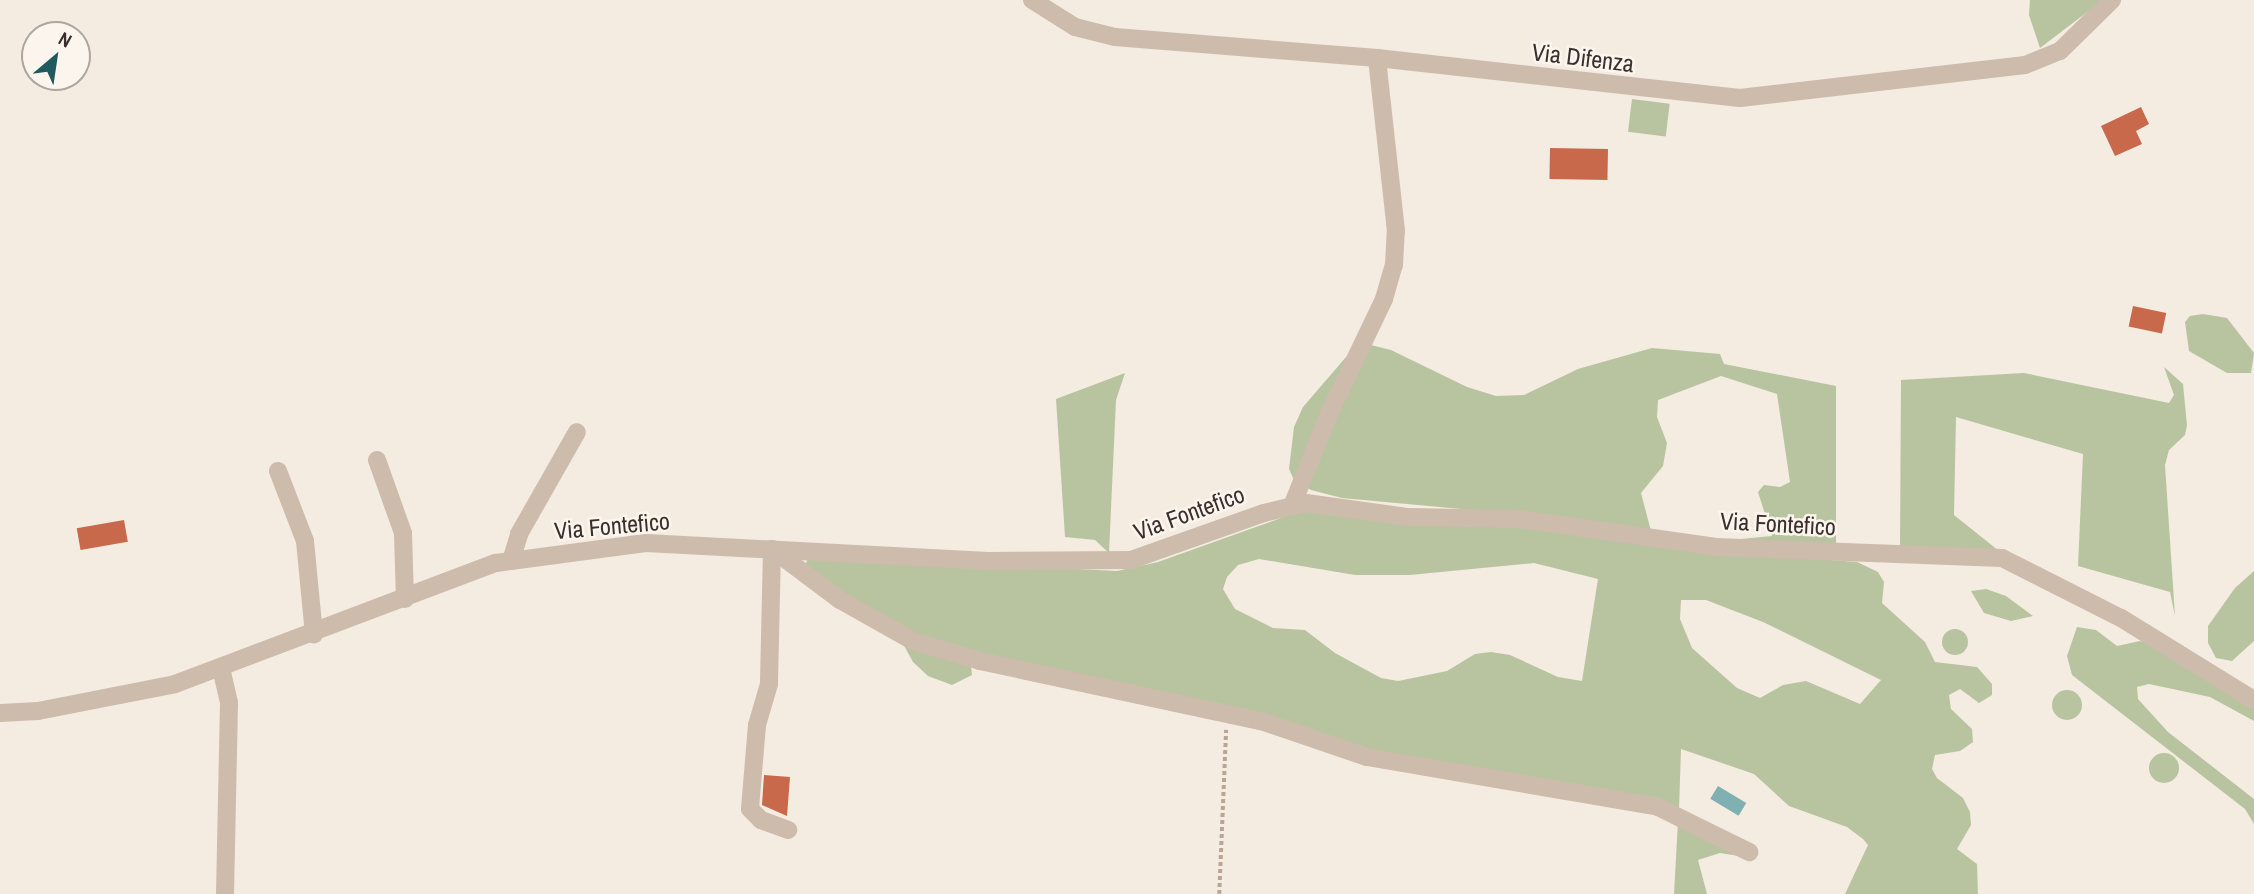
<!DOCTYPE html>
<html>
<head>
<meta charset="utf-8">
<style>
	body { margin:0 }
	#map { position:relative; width:2254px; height:894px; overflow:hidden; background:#f4ebe1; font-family:"Archivo Narrow",sans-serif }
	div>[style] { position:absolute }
	.green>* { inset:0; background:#b8c4a0; transform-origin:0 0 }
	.round { border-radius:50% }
	.water>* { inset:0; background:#7fb0b2; transform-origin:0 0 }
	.building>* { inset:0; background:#c8694b; transform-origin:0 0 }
	.path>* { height:3.5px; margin-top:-1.75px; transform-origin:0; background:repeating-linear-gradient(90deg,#b9a596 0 3.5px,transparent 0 7px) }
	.minor>* { height:18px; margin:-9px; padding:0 9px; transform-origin:9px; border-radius:9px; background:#cdbbac }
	span { translate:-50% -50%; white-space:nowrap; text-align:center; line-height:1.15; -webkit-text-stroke:5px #fbf5ee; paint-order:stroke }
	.street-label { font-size:24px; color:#3b302b }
	.north { position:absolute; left:21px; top:21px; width:70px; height:70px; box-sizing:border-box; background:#fbf5ee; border:2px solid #aea6a0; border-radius:50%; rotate:29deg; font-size:19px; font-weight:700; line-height:28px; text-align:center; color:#3b302b }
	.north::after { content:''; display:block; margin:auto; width:24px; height:32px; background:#1f5a5e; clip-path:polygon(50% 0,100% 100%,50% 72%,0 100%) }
</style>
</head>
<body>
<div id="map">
	<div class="green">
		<i style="clip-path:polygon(2030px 0,2103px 0,2040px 48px,2029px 15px)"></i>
		<i style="left:1632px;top:99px;width:38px;height:33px;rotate:7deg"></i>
		<i style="clip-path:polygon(2203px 314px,2227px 318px,2254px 353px,2251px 373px,2227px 373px,2189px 351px,2185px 322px,2190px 316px)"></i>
		<i style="clip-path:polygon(1359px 342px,1391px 350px,1467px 387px,1496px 396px,1524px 395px,1578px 369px,1652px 348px,1720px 354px,1724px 364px,1836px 386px,1836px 549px,1720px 541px,1772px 536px,1758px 492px,1764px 485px,1780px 487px,1790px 482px,1777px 394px,1721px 376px,1658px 400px,1657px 417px,1667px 443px,1663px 466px,1641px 493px,1652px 535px,1526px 515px,1342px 498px,1311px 490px,1294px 480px,1289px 469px,1294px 427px,1303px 407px)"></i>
		<i style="clip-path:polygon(2164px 367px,2183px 384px,2187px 425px,2185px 435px,2169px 450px,2165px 465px,2175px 616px,2170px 592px,2078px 566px,2083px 454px,1956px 417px,1954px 515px,1999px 551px,1900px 551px,1901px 380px,2024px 373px,2169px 403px,2174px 395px)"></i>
		<i style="clip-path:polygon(1125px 373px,1116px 400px,1109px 553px,1095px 540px,1065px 537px,1056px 399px)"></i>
		<i style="clip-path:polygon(evenodd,1306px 509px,1534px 525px,1657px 547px,1857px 562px,1878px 572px,1884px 582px,1882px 603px,1925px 642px,1935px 662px,1977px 667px,1992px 684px,1992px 695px,1979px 703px,1960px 689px,1949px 695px,1951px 709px,1972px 729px,1973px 742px,1960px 751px,1935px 755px,1932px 769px,1937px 778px,1963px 798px,1970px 812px,1971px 825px,1957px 849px,1977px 864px,1978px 894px,1845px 894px,1868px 845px,1863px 839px,1847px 827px,1789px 806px,1754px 774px,1681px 749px,1679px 810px,1418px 761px,916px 641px,810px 571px,806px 563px,809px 556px,1117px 571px,1158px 562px,1306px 509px,1259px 559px,1355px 575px,1410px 575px,1534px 563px,1598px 579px,1582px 681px,1558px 677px,1510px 655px,1491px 652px,1475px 654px,1447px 671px,1398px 681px,1381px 678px,1335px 653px,1305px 630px,1273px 628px,1235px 609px,1223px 589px,1227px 577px,1238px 565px,1259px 559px,1306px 509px,1681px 600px,1706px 600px,1763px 622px,1881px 680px,1860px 704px,1806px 681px,1783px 685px,1760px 698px,1737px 688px,1692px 648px,1680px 619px,1681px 600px)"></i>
		<i style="clip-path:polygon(2254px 571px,2254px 641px,2232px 661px,2216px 658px,2208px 643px,2208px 626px,2235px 588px)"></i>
		<i style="clip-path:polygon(1986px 589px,2006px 596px,2033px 616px,2011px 621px,1984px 613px,1971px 591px)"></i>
		<i style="clip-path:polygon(2077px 627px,2096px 630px,2117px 646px,2140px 641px,2168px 650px,2254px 702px,2254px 721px,2210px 697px,2149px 684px,2137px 687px,2138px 699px,2168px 732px,2254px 799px,2254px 824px,2245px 809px,2072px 675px,2067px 656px)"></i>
		<i class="round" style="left:1942px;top:629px;width:26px;height:26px"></i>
		<i style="clip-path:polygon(901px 640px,971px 666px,972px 675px,952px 685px,928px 676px,913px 662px)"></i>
		<i class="round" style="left:2052px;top:690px;width:30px;height:30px"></i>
		<i class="round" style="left:2149px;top:753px;width:30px;height:30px"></i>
		<i style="clip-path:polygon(1678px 821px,1739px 856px,1720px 853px,1698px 860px,1707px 894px,1674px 894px)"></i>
	</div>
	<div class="water">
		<i style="left:1718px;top:786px;width:33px;height:15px;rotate:31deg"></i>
	</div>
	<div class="building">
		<i style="clip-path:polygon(2141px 107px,2149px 124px,2136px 131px,2142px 144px,2115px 156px,2101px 126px)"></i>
		<i style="left:1550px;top:148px;width:58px;height:31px;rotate:1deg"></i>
		<i style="left:2133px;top:306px;width:34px;height:21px;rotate:12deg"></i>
		<i style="left:124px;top:520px;width:22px;height:48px;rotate:80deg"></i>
		<i style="clip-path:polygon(764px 775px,790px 777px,787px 816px,762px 805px)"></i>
	</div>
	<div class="path">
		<i style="left:1219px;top:894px;width:164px;rotate:-87.6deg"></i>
	</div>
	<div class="minor">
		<i style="left:1032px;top:0;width:51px;rotate:32.1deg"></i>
		<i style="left:1075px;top:27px;width:41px;rotate:14deg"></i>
		<i style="left:1115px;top:37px;width:263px;rotate:4.6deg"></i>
		<i style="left:1377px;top:58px;width:365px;rotate:6.3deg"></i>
		<i style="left:1740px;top:98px;width:287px;rotate:-6.6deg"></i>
		<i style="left:2025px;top:65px;width:38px;rotate:-22deg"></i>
		<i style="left:2060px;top:51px;width:73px;rotate:-44.4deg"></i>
		<i style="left:377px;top:460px;width:77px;rotate:70.4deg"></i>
		<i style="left:403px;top:533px;width:66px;rotate:88.3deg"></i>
		<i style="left:278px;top:471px;width:75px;rotate:68.9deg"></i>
		<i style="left:305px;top:541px;width:94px;rotate:84.5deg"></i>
		<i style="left:1292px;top:506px;width:99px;rotate:-68.1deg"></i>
		<i style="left:1329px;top:414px;width:127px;rotate:-64.4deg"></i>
		<i style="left:1384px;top:299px;width:35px;rotate:-74deg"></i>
		<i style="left:1394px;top:265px;width:34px;rotate:-87deg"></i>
		<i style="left:1396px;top:231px;width:174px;rotate:-96.3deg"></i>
		<i style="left:772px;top:549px;width:85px;rotate:36.9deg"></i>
		<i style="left:840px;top:600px;width:84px;rotate:29.3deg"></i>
		<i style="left:913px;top:641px;width:70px;rotate:16.6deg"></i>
		<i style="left:980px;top:661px;width:287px;rotate:12.1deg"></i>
		<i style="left:1261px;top:721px;width:112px;rotate:18.8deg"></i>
		<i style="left:1367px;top:757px;width:295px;rotate:9.7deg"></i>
		<i style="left:1658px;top:807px;width:102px;rotate:26.3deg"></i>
		<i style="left:772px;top:549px;width:135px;rotate:91.3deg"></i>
		<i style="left:769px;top:684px;width:43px;rotate:106.3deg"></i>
		<i style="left:757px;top:725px;width:84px;rotate:94.8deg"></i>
		<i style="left:750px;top:809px;width:16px;rotate:45deg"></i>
		<i style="left:761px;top:820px;width:29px;rotate:20deg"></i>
		<i style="left:511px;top:561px;width:28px;rotate:-73deg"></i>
		<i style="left:519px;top:534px;width:117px;rotate:-60.4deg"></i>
		<i style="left:221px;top:668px;width:36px;rotate:77deg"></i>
		<i style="left:229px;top:703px;width:191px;rotate:91.2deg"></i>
		<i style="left:0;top:713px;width:38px;rotate:-3deg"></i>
		<i style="left:38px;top:711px;width:140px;rotate:-11.1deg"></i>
		<i style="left:175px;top:684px;width:343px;rotate:-20.7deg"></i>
		<i style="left:496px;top:563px;width:151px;rotate:-7.6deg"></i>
		<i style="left:646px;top:543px;width:342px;rotate:3deg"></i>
		<i style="left:988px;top:561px;width:143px;rotate:-0.4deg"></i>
		<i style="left:1131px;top:560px;width:141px;rotate:-19.5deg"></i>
		<i style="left:1264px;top:513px;width:43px;rotate:-13.4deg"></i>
		<i style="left:1306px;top:503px;width:102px;rotate:7.9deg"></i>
		<i style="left:1407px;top:517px;width:113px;rotate:1deg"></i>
		<i style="left:1520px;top:519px;width:198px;rotate:8.1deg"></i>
		<i style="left:1716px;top:547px;width:286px;rotate:2.2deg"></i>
		<i style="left:2002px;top:558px;width:133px;rotate:26.8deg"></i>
		<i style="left:2121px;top:618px;width:156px;rotate:31.7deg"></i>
	</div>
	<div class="street-label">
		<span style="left:1583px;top:58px;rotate:7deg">Via Difenza</span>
		<span style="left:1189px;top:513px;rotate:-20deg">Via Fontefico</span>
		<span style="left:1778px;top:524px;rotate:3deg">Via Fontefico</span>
		<span style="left:612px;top:526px;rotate:-5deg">Via Fontefico</span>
	</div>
	<div class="north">N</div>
</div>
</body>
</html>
